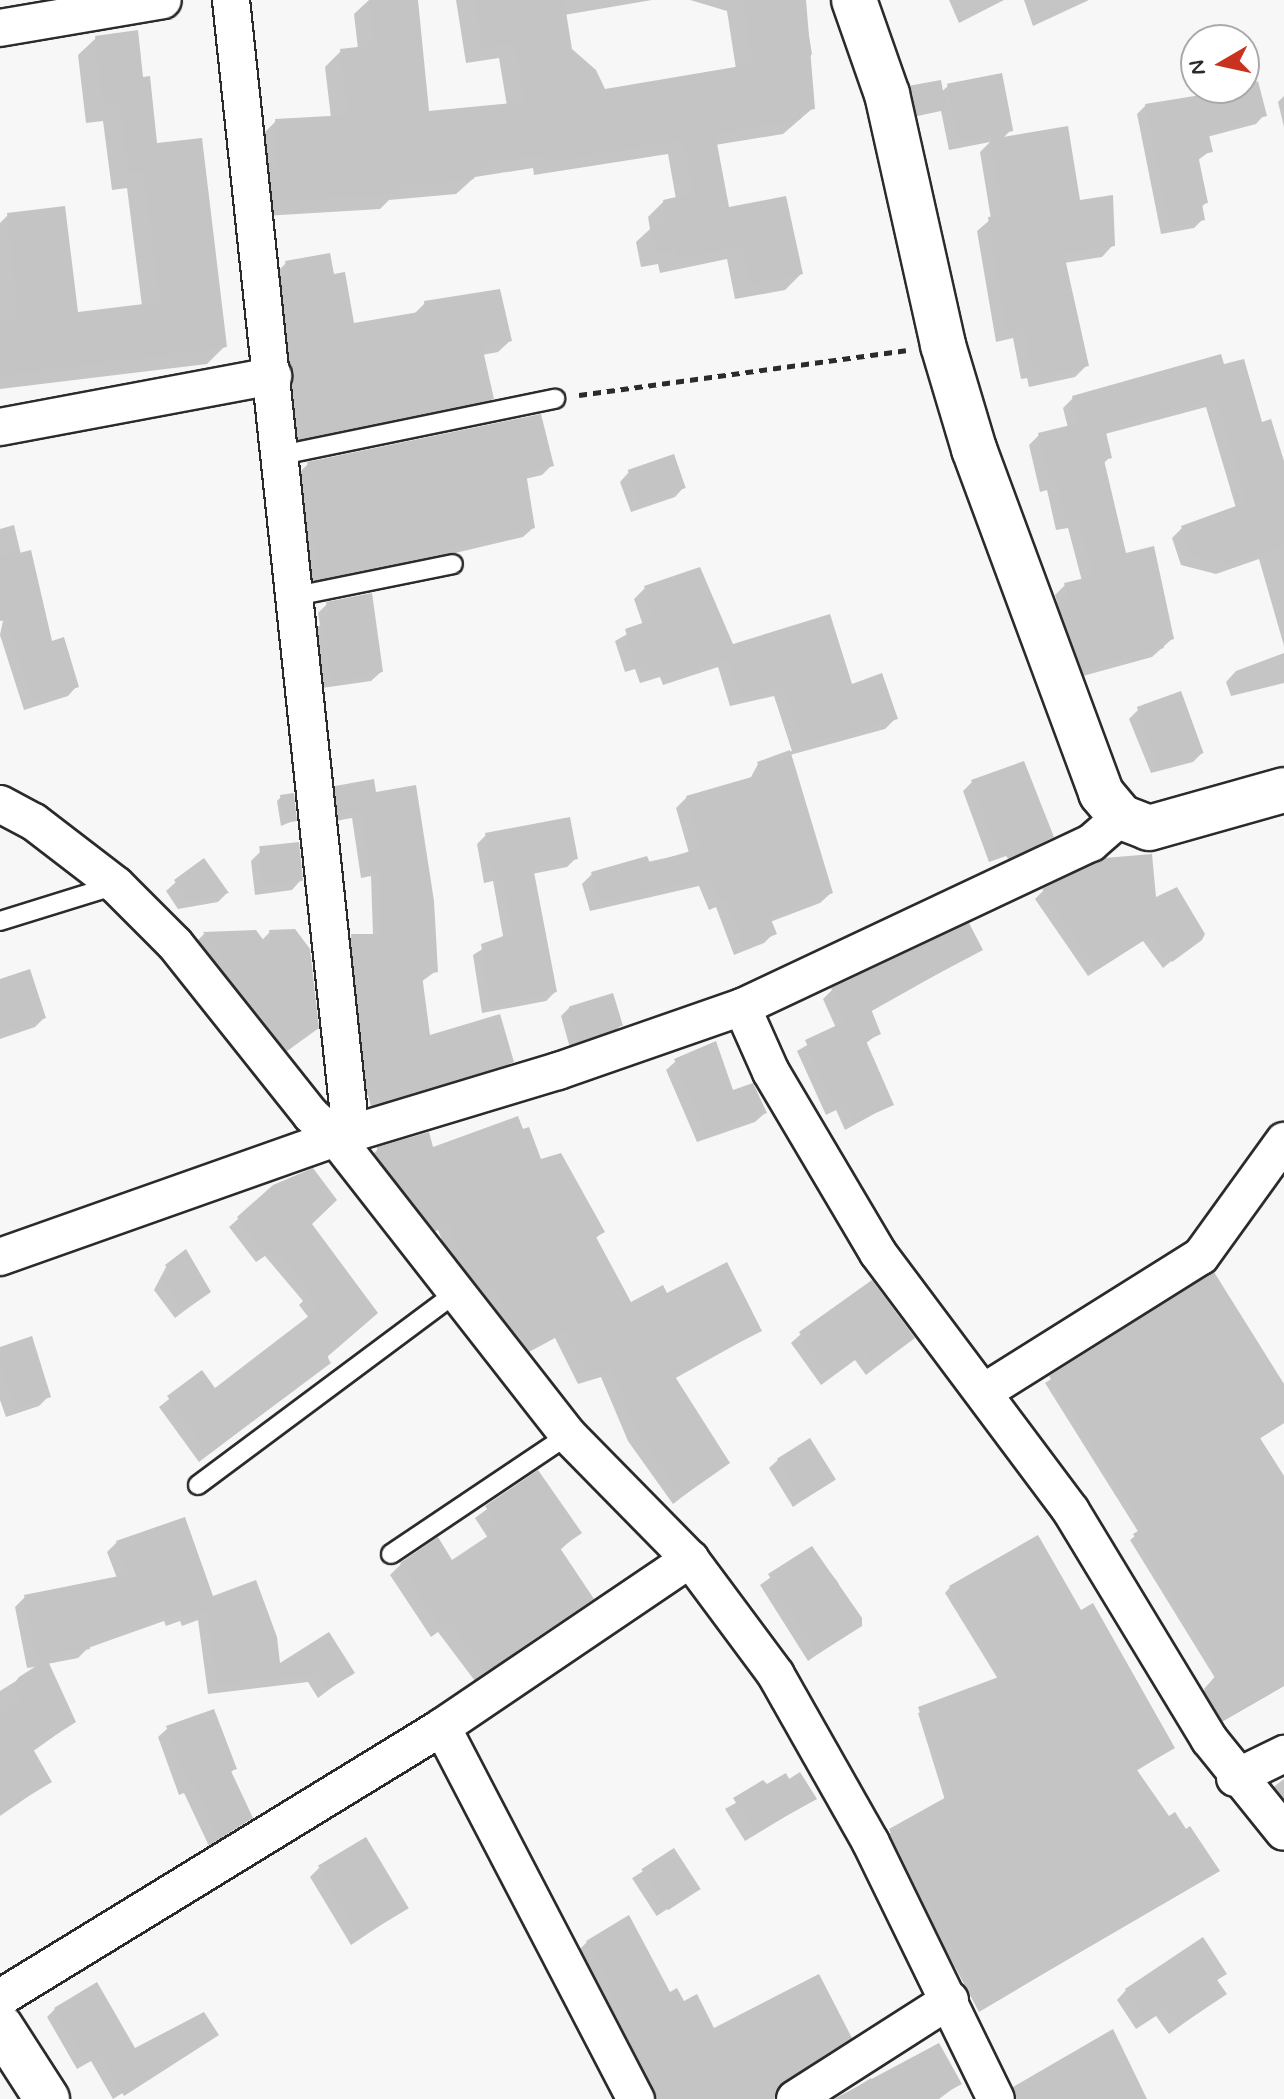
<!DOCTYPE html>
<html>
<head>
<meta charset="utf-8">
<style>
	body { margin:0 }
	#map { position:relative; width:1284px; height:2099px; overflow:hidden; background:#f7f7f7; font-family:Mynerve,sans-serif }
	div>[style] { position:absolute }
	.shadow>* { inset:0; background:#0003; transform-origin:0 0 }
	.building>* { inset:0; background:#c4c4c4; transform-origin:0 0 }
	.path>* { height:5px; margin-top:-2.5px; transform-origin:0; background:repeating-linear-gradient(90deg,#2b2b2b 0 8px,transparent 0 14px) }
	.roads { filter:drop-shadow(2px 0 #2b2b2b) drop-shadow(-2px 0 #2b2b2b) drop-shadow(0 2px #2b2b2b) drop-shadow(0 -2px #2b2b2b) }
	.service>* { height:18px; margin:-9px; padding:0 9px; transform-origin:9px; border-radius:9px; background:#fff }
	.minor>* { height:36px; margin:-18px; padding:0 18px; transform-origin:18px; border-radius:18px; background:#fff }
	.tertiary>* { height:44px; margin:-22px; padding:0 22px; transform-origin:22px; border-radius:22px; background:#fff }
	.secondary>* { height:44px; margin:-22px; padding:0 22px; transform-origin:22px; border-radius:22px; background:#fff }
	span { translate:-50% -50%; white-space:nowrap; text-align:center; line-height:1.15; -webkit-text-stroke:6px #fff; paint-order:stroke }
	.north { position:absolute; left:1180px; top:24px; width:80px; height:80px; box-sizing:border-box; background:#fff; border:2px solid #aaa; border-radius:50%; rotate:261deg; font-size:22px; font-weight:700; line-height:32px; text-align:center; color:#2b2b2b }
	.north::after { content:''; display:block; margin:auto; width:28px; height:36px; background:#c8321e; clip-path:polygon(50% 0,100% 100%,50% 72%,0 100%) }
</style>
</head>
<body>
<div id="map">
	<div class="shadow">
		<i style="clip-path:polygon(369px 0,416px 0,427px 113px,507px 106px,499px 58px,466px 63px,456px 0,652px 0,564px 15px,570px 50px,604px 91px,736px 69px,727px 11px,690px 0,803px 0,812px 54px,806px 61px,813px 108px,783px 134px,715px 145px,727px 210px,801px 274px,785px 290px,735px 299px,727px 259px,660px 273px,658px 264px,641px 267px,636px 242px,650px 229px,648px 217px,664px 201px,676px 199px,668px 154px,534px 175px,533px 168px,475px 177px,456px 194px,389px 200px,380px 209px,264px 216px,260px 137px,276px 121px,331px 118px,325px 67px,341px 51px,358px 49px,354px 14px)"></i>
		<i style="clip-path:polygon(949px 0,1004px 0,959px 23px)"></i>
		<i style="clip-path:polygon(1024px 0,1089px 0,1033px 26px)"></i>
		<i style="clip-path:polygon(96px 38px,141px 79px,155px 145px,225px 346px,207px 364px,0 389px,0 223px,8px 215px,76px 314px,142px 306px,127px 188px,112px 190px,103px 121px,86px 123px,78px 55px)"></i>
		<i style="clip-path:polygon(1256px 81px,1264px 115px,1256px 124px,1207px 137px,1210px 151px,1197px 161px,1206px 203px,1200px 208px,1203px 219px,1194px 228px,1161px 234px,1137px 114px,1146px 105px,1244px 88px)"></i>
		<i style="clip-path:polygon(948px 86px,1010px 131px,1002px 139px,1078px 203px,1113px 245px,1102px 257px,1064px 263px,1086px 366px,1075px 377px,1029px 387px,1027px 378px,1021px 379px,1013px 338px,996px 342px,977px 231px,991px 219px,980px 152px,990px 142px,949px 150px,941px 111px,913px 117px,907px 92px,911px 87px,941px 92px)"></i>
		<i style="clip-path:polygon(1284px 96px,1284px 127px,1278px 102px)"></i>
		<i style="clip-path:polygon(286px 263px,332px 276px,353px 325px,413px 315px,425px 303px,510px 341px,498px 352px,482px 355px,492px 399px,481px 410px,291px 448px,275px 274px)"></i>
		<i style="clip-path:polygon(1223px 367px,1284px 468px,1284px 646px,1259px 559px,1216px 574px,1181px 565px,1172px 538px,1182px 528px,1236px 508px,1206px 407px,1105px 434px,1110px 457px,1103px 464px,1124px 556px,1172px 639px,1152px 657px,1072px 679px,1054px 618px,1060px 613px,1055px 595px,1065px 585px,1082px 581px,1068px 528px,1056px 530px,1047px 490px,1040px 492px,1029px 445px,1039px 435px,1068px 428px,1063px 408px,1073px 398px)"></i>
		<i style="clip-path:polygon(308px 464px,551px 466px,542px 475px,525px 479px,533px 528px,523px 537px,312px 587px,295px 495px,302px 488px,299px 473px)"></i>
		<i style="clip-path:polygon(629px 472px,684px 487px,675px 497px,631px 512px,620px 482px)"></i>
		<i style="clip-path:polygon(14px 525px,23px 563px,0 576px,0 529px)"></i>
		<i style="clip-path:polygon(699px 570px,732px 647px,851px 686px,895px 719px,885px 729px,790px 755px,831px 893px,820px 903px,770px 922px,774px 933px,764px 943px,734px 955px,716px 907px,709px 910px,699px 886px,590px 911px,582px 884px,592px 874px,689px 853px,676px 808px,687px 797px,750px 779px,758px 764px,792px 751px,774px 696px,730px 706px,718px 667px,663px 685px,660px 677px,640px 683px,635px 669px,625px 672px,615px 641px,643px 625px,634px 599px,645px 588px)"></i>
		<i style="clip-path:polygon(327px 604px,381px 672px,371px 681px,322px 688px,314px 631px,320px 625px,318px 613px)"></i>
		<i style="clip-path:polygon(5px 611px,77px 686px,68px 696px,24px 710px,0 635px)"></i>
		<i style="clip-path:polygon(1284px 653px,1284px 683px,1231px 696px,1226px 682px,1236px 671px)"></i>
		<i style="clip-path:polygon(1138px 710px,1202px 753px,1193px 762px,1151px 773px,1129px 719px)"></i>
		<i style="clip-path:polygon(972px 782px,1052px 837px,1010px 861px,1006px 856px,989px 862px,963px 791px)"></i>
		<i style="clip-path:polygon(336px 788px,374px 794px,436px 971px,421px 982px,428px 1037px,512px 1062px,502px 1071px,372px 1110px,368px 1095px,359px 1097px,343px 945px,352px 936px,373px 936px,371px 876px,361px 878px,352px 818px,330px 822px,327px 797px)"></i>
		<i style="clip-path:polygon(281px 797px,295px 820px,281px 826px,277px 801px)"></i>
		<i style="clip-path:polygon(486px 835px,576px 858px,567px 867px,532px 874px,555px 992px,546px 1001px,482px 1013px,473px 955px,503px 936px,493px 881px,484px 883px,477px 844px)"></i>
		<i style="clip-path:polygon(261px 851px,301px 880px,292px 890px,255px 895px,251px 861px)"></i>
		<i style="clip-path:polygon(176px 882px,227px 893px,218px 902px,178px 909px,166px 891px)"></i>
		<i style="clip-path:polygon(1043px 891px,1154px 900px,1194px 942px,1163px 968px,1143px 941px,1088px 976px,1035px 899px)"></i>
		<i style="clip-path:polygon(255px 932px,261px 941px,270px 932px,317px 1027px,277px 1059px,195px 943px,204px 934px)"></i>
		<i style="clip-path:polygon(980px 950px,870px 1012px,879px 1033px,865px 1044px,892px 1104px,845px 1130px,836px 1110px,826px 1115px,797px 1051px,836px 1028px,823px 999px,832px 990px)"></i>
		<i style="clip-path:polygon(0 981px,44px 1018px,35px 1027px,0 1039px)"></i>
		<i style="clip-path:polygon(570px 1007px,620px 1026px,611px 1035px,570px 1048px,561px 1016px)"></i>
		<i style="clip-path:polygon(676px 1061px,732px 1092px,765px 1113px,755px 1122px,697px 1142px,666px 1070px)"></i>
		<i style="clip-path:polygon(378px 1149px,540px 1161px,602px 1232px,595px 1239px,630px 1305px,666px 1295px,760px 1331px,674px 1379px,727px 1462px,673px 1504px,628px 1441px,601px 1377px,578px 1384px,555px 1338px,518px 1358px,482px 1291px,469px 1296px,459px 1283px,438px 1230px,423px 1237px,369px 1159px)"></i>
		<i style="clip-path:polygon(239px 1218px,309px 1224px,329px 1363px,199px 1462px,159px 1407px,202px 1373px,215px 1391px,309px 1318px,299px 1305px,303px 1301px,265px 1256px,256px 1262px,229px 1227px)"></i>
		<i style="clip-path:polygon(166px 1267px,209px 1292px,175px 1318px,154px 1290px)"></i>
		<i style="clip-path:polygon(1213px 1275px,1284px 1387px,1284px 1423px,1259px 1439px,1284px 1480px,1284px 1686px,1218px 1724px,1200px 1696px,1215px 1678px,1130px 1540px,1139px 1533px,1045px 1383px)"></i>
		<i style="clip-path:polygon(801px 1334px,913px 1338px,866px 1375px,855px 1360px,821px 1385px,791px 1343px)"></i>
		<i style="clip-path:polygon(0 1349px,49px 1396px,39px 1406px,6px 1417px,0 1400px)"></i>
		<i style="clip-path:polygon(779px 1459px,833px 1479px,793px 1507px,769px 1468px)"></i>
		<i style="clip-path:polygon(537px 1472px,579px 1533px,559px 1551px,591px 1598px,475px 1681px,438px 1632px,431px 1637px,390px 1575px,401px 1564px,452px 1562px,488px 1538px,475px 1518px)"></i>
		<i style="clip-path:polygon(117px 1542px,212px 1598px,278px 1667px,352px 1672px,318px 1698px,308px 1682px,208px 1694px,198px 1620px,182px 1626px,180px 1621px,166px 1626px,164px 1621px,88px 1648px,78px 1658px,47px 1664px,74px 1722px,32px 1752px,49px 1782px,0 1816px,0 1691px,40px 1666px,27px 1668px,15px 1607px,25px 1597px,117px 1578px,107px 1552px)"></i>
		<i style="clip-path:polygon(811px 1549px,837px 1581px,859px 1625px,808px 1661px,760px 1585px)"></i>
		<i style="clip-path:polygon(950px 1587px,1080px 1613px,1172px 1748px,1136px 1771px,1169px 1819px,1217px 1871px,979px 2012px,885px 1836px,945px 1800px,918px 1713px,998px 1679px,945px 1593px)"></i>
		<i style="clip-path:polygon(168px 1728px,234px 1769px,230px 1773px,251px 1818px,209px 1846px,184px 1793px,179px 1795px,158px 1737px)"></i>
		<i style="clip-path:polygon(785px 1775px,814px 1799px,745px 1841px,725px 1809px)"></i>
		<i style="clip-path:polygon(1284px 1779px,1284px 1799px,1272px 1805px,1264px 1794px)"></i>
		<i style="left:674px;top:1851px;width:45px;height:50px;rotate:57deg"></i>
		<i style="clip-path:polygon(319px 1868px,406px 1908px,351px 1945px,310px 1877px)"></i>
		<i style="clip-path:polygon(587px 1942px,683px 2004px,714px 2031px,849px 2037px,778px 2089px,773px 2099px,636px 2099px,571px 1958px)"></i>
		<i style="clip-path:polygon(1224px 1973px,1216px 1982px,1224px 1994px,1169px 2034px,1156px 2016px,1136px 2029px,1117px 2000px,1126px 1990px)"></i>
		<i style="clip-path:polygon(55px 2009px,134px 2051px,216px 2035px,113px 2099px,91px 2061px,77px 2069px,47px 2017px)"></i>
		<i style="clip-path:polygon(1113px 2032px,1145px 2099px,1012px 2099px,1023px 2083px)"></i>
		<i style="clip-path:polygon(871px 2078px,873px 2082px,959px 2084px,939px 2099px,838px 2099px)"></i>
	</div>
	<div class="building">
		<i style="clip-path:polygon(370px 0,418px 0,429px 111px,524px 102px,515px 43px,482px 48px,474px 0,564px 0,572px 49px,596px 70px,605px 89px,753px 64px,743px 0,806px 0,815px 109px,800px 111px,801px 119px,715px 133px,729px 207px,786px 196px,803px 274px,751px 284px,743px 245px,676px 259px,674px 249px,656px 252px,651px 225px,667px 221px,663px 200px,694px 193px,684px 139px,550px 161px,549px 153px,485px 163px,485px 170px,473px 171px,474px 179px,397px 186px,398px 194px,280px 200px,275px 119px,348px 115px,340px 49px,375px 45px)"></i>
		<i style="clip-path:polygon(138px 30px,143px 77px,150px 76px,157px 143px,202px 138px,227px 347px,0 375px,0 321px,19px 318px,7px 213px,65px 206px,78px 312px,160px 302px,144px 171px,129px 173px,120px 104px,104px 106px,95px 36px)"></i>
		<i style="left:1002px;top:73px;width:59px;height:56px;rotate:79deg"></i>
		<i style="left:941px;top:80px;width:28px;height:31px;rotate:80deg"></i>
		<i style="clip-path:polygon(1258px 81px,1267px 116px,1208px 131px,1213px 152px,1198px 155px,1208px 203px,1202px 204px,1205px 220px,1170px 227px,1145px 104px,1244px 88px)"></i>
		<i style="clip-path:polygon(1068px 126px,1080px 200px,1113px 195px,1115px 246px,1064px 254px,1089px 366px,1040px 377px,1038px 368px,1032px 369px,1024px 328px,1007px 332px,1001px 300px,988px 217px,1003px 215px,991px 139px)"></i>
		<i style="clip-path:polygon(330px 253px,334px 274px,345px 272px,354px 323px,425px 311px,424px 301px,500px 289px,512px 341px,482px 346px,494px 399px,302px 438px,282px 281px,288px 280px,285px 261px)"></i>
		<i style="clip-path:polygon(1221px 354px,1224px 364px,1244px 359px,1262px 422px,1271px 419px,1284px 461px,1284px 545px,1228px 564px,1191px 555px,1181px 526px,1247px 502px,1216px 398px,1105px 428px,1112px 458px,1104px 460px,1126px 553px,1154px 546px,1174px 639px,1162px 642px,1164px 648px,1082px 670px,1064px 606px,1070px 605px,1064px 583px,1094px 576px,1078px 519px,1066px 521px,1057px 481px,1050px 483px,1038px 433px,1079px 423px,1072px 396px)"></i>
		<i style="clip-path:polygon(541px 414px,554px 466px,526px 473px,535px 528px,321px 579px,307px 514px,303px 484px,312px 482px,307px 462px)"></i>
		<i style="left:674px;top:454px;width:36px;height:49px;rotate:71deg"></i>
		<i style="clip-path:polygon(31px 550px,52px 641px,64px 637px,79px 687px,33px 702px,7px 620px,0 621px,0 558px)"></i>
		<i style="clip-path:polygon(700px 567px,733px 644px,830px 614px,852px 684px,882px 673px,898px 719px,804px 745px,784px 687px,740px 697px,728px 658px,673px 676px,670px 668px,650px 674px,646px 660px,635px 663px,625px 629px,654px 619px,644px 586px)"></i>
		<i style="clip-path:polygon(372px 593px,383px 672px,331px 680px,323px 620px,330px 619px,326px 602px)"></i>
		<i style="left:1181px;top:691px;width:66px;height:47px;rotate:70deg"></i>
		<i style="clip-path:polygon(790px 750px,833px 893px,770px 917px,777px 934px,744px 947px,726px 898px,720px 901px,709px 877px,600px 902px,591px 872px,647px 856px,650px 863px,701px 848px,686px 796px,762px 774px,757px 762px)"></i>
		<i style="clip-path:polygon(1024px 761px,1054px 837px,1019px 854px,1015px 848px,998px 854px,971px 780px)"></i>
		<i style="clip-path:polygon(374px 779px,376px 792px,416px 785px,434px 901px,438px 972px,422px 975px,430px 1035px,500px 1014px,514px 1062px,381px 1103px,376px 1087px,367px 1090px,351px 934px,381px 934px,380px 868px,370px 870px,361px 810px,338px 814px,335px 786px)"></i>
		<i style="clip-path:polygon(294px 793px,297px 821px,285px 823px,280px 795px)"></i>
		<i style="clip-path:polygon(570px 817px,578px 859px,533px 867px,557px 992px,490px 1005px,481px 944px,513px 933px,502px 873px,492px 875px,485px 833px)"></i>
		<i style="left:299px;top:842px;width:39px;height:40px;rotate:84deg"></i>
		<i style="clip-path:polygon(1152px 854px,1156px 897px,1177px 887px,1205px 934px,1202px 940px,1172px 962px,1152px 934px,1097px 970px,1042px 889px,1105px 858px)"></i>
		<i style="clip-path:polygon(204px 858px,229px 893px,188px 900px,174px 880px)"></i>
		<i style="clip-path:polygon(969px 923px,983px 950px,871px 1009px,881px 1034px,866px 1041px,894px 1105px,855px 1122px,846px 1102px,835px 1107px,805px 1040px,846px 1021px,831px 988px)"></i>
		<i style="clip-path:polygon(295px 929px,310px 949px,319px 1028px,287px 1051px,203px 932px,256px 930px,272px 952px,269px 930px)"></i>
		<i style="clip-path:polygon(30px 969px,46px 1018px,0 1033px,0 979px)"></i>
		<i style="left:613px;top:993px;width:34px;height:46px;rotate:73deg"></i>
		<i style="clip-path:polygon(716px 1041px,733px 1090px,753px 1083px,767px 1113px,706px 1134px,674px 1059px)"></i>
		<i style="clip-path:polygon(518px 1116px,523px 1129px,529px 1127px,541px 1159px,561px 1153px,605px 1232px,596px 1237px,631px 1302px,663px 1285px,667px 1293px,727px 1262px,762px 1331px,674px 1375px,730px 1463px,683px 1496px,637px 1430px,611px 1368px,588px 1375px,565px 1330px,528px 1350px,492px 1283px,479px 1287px,468px 1273px,448px 1221px,434px 1229px,377px 1156px,377px 1147px,429px 1132px,433px 1147px)"></i>
		<i style="clip-path:polygon(313px 1168px,337px 1200px,312px 1224px,378px 1313px,327px 1357px,331px 1363px,209px 1454px,167px 1396px,202px 1370px,215px 1388px,318px 1309px,307px 1294px,311px 1291px,275px 1248px,266px 1254px,237px 1217px,273px 1185px)"></i>
		<i style="clip-path:polygon(186px 1249px,211px 1292px,185px 1310px,162px 1279px,170px 1273px,165px 1265px)"></i>
		<i style="clip-path:polygon(1214px 1272px,1284px 1384px,1284px 1423px,1260px 1438px,1284px 1476px,1284px 1686px,1223px 1721px,1204px 1689px,1219px 1672px,1133px 1534px,1143px 1528px,1049px 1376px)"></i>
		<i style="clip-path:polygon(872px 1280px,915px 1338px,876px 1367px,865px 1352px,831px 1377px,799px 1332px)"></i>
		<i style="clip-path:polygon(32px 1336px,51px 1397px,16px 1409px,0 1365px,0 1347px)"></i>
		<i style="left:810px;top:1438px;width:49px;height:39px;rotate:58deg"></i>
		<i style="clip-path:polygon(538px 1470px,582px 1533px,560px 1548px,594px 1599px,487px 1671px,450px 1623px,442px 1628px,400px 1563px,438px 1537px,452px 1560px,500px 1528px,485px 1506px)"></i>
		<i style="clip-path:polygon(185px 1517px,213px 1596px,256px 1580px,277px 1637px,280px 1663px,329px 1632px,355px 1673px,329px 1689px,318px 1673px,217px 1685px,208px 1611px,192px 1618px,190px 1612px,176px 1618px,174px 1613px,89px 1642px,90px 1649px,37px 1659px,24px 1595px,129px 1574px,116px 1541px)"></i>
		<i style="clip-path:polygon(1038px 1535px,1081px 1610px,1093px 1603px,1175px 1748px,1137px 1770px,1169px 1816px,1175px 1812px,1186px 1829px,1190px 1826px,1220px 1871px,984px 2008px,889px 1829px,950px 1795px,918px 1707px,1004px 1675px,949px 1586px)"></i>
		<i style="clip-path:polygon(812px 1546px,862px 1618px,862px 1626px,818px 1654px,768px 1574px)"></i>
		<i style="clip-path:polygon(47px 1659px,76px 1722px,33px 1749px,52px 1782px,0 1813px,0 1716px,23px 1703px,13px 1685px,19px 1677px)"></i>
		<i style="clip-path:polygon(214px 1709px,237px 1769px,231px 1771px,253px 1818px,219px 1839px,194px 1785px,189px 1787px,166px 1726px)"></i>
		<i style="clip-path:polygon(800px 1772px,817px 1799px,755px 1833px,733px 1798px,763px 1780px,767px 1784px,786px 1773px,789px 1779px)"></i>
		<i style="left:366px;top:1837px;width:83px;height:56px;rotate:59deg"></i>
		<i style="left:674px;top:1848px;width:49px;height:39px;rotate:57deg"></i>
		<i style="clip-path:polygon(629px 1915px,670px 1992px,677px 1988px,684px 2001px,697px 1994px,714px 2028px,819px 1974px,852px 2038px,784px 2081px,774px 2099px,657px 2099px,618px 2019px,625px 2015px,605px 1983px,610px 1981px,586px 1941px)"></i>
		<i style="clip-path:polygon(1203px 1937px,1227px 1974px,1217px 1980px,1227px 1994px,1179px 2026px,1166px 2008px,1146px 2021px,1125px 1989px)"></i>
		<i style="clip-path:polygon(97px 1982px,135px 2048px,204px 2012px,219px 2035px,124px 2096px,100px 2054px,86px 2063px,54px 2008px)"></i>
		<i style="clip-path:polygon(1113px 2029px,1147px 2099px,1017px 2099px,1013px 2087px)"></i>
		<i style="clip-path:polygon(939px 2043px,962px 2084px,934px 2099px,834px 2099px)"></i>
	</div>
	<div class="path">
		<i style="left:579px;top:395px;width:330px;rotate:-7.8deg"></i>
	</div>
	<div class="roads">
		<div class="service">
			<i style="left:281px;top:455px;width:280px;rotate:-11.6deg"></i>
			<i style="left:296px;top:596px;width:160px;rotate:-11.5deg"></i>
			<i style="left:0;top:921px;width:121px;rotate:-17.2deg"></i>
			<i style="left:198px;top:1485px;width:322px;rotate:-36.7deg"></i>
			<i style="left:391px;top:1554px;width:213px;rotate:-33.9deg"></i>
		</div>
		<div class="minor">
			<i style="left:231px;top:0;width:1140px;rotate:83.96deg"></i>
			<i style="left:0;top:28px;width:165px;rotate:-9.7deg"></i>
			<i style="left:0;top:427px;width:278px;rotate:-10.6deg"></i>
			<i style="left:0;top:804px;width:38px;rotate:28deg"></i>
			<i style="left:34px;top:822px;width:103px;rotate:37.5deg"></i>
			<i style="left:116px;top:885px;width:83px;rotate:45deg"></i>
			<i style="left:175px;top:944px;width:218px;rotate:51.5deg"></i>
			<i style="left:311px;top:1115px;width:34px;rotate:43deg"></i>
			<i style="left:336px;top:1138px;width:377px;rotate:52deg"></i>
			<i style="left:568px;top:1435px;width:174px;rotate:45.5deg"></i>
			<i style="left:690px;top:1559px;width:144px;rotate:53.4deg"></i>
			<i style="left:776px;top:1675px;width:191px;rotate:60.5deg"></i>
			<i style="left:870px;top:1841px;width:287px;rotate:64deg"></i>
			<i style="left:742px;top:1007px;width:71px;rotate:66deg"></i>
			<i style="left:771px;top:1072px;width:210px;rotate:59.4deg"></i>
			<i style="left:878px;top:1253px;width:322px;rotate:53.2deg"></i>
			<i style="left:1071px;top:1511px;width:267px;rotate:58.8deg"></i>
			<i style="left:1209px;top:1739px;width:119px;rotate:51.1deg"></i>
			<i style="left:0;top:1257px;width:356px;rotate:-19.5deg"></i>
			<i style="left:336px;top:1138px;width:232px;rotate:-16.8deg"></i>
			<i style="left:558px;top:1071px;width:195px;rotate:-19.2deg"></i>
			<i style="left:742px;top:1007px;width:386px;rotate:-25.2deg"></i>
			<i style="left:1091px;top:843px;width:40px;rotate:-41deg"></i>
			<i style="left:984px;top:1392px;width:256px;rotate:-32.1deg"></i>
			<i style="left:1201px;top:1256px;width:142px;rotate:-54.2deg"></i>
			<i style="left:442px;top:1727px;width:300px;rotate:-34.1deg"></i>
			<i style="left:1235px;top:1778px;width:55px;rotate:-26.1deg"></i>
			<i style="left:0;top:1998px;width:518px;rotate:-31.51deg"></i>
			<i style="left:442px;top:1727px;width:420px;rotate:62.5deg"></i>
			<i style="left:795px;top:2099px;width:184px;rotate:-32.6deg"></i>
		</div>
		<div class="tertiary">
			<i style="left:854px;top:0;width:100px;rotate:70.7deg"></i>
			<i style="left:887px;top:94px;width:257px;rotate:77.4deg"></i>
			<i style="left:943px;top:345px;width:109px;rotate:73.4deg"></i>
			<i style="left:974px;top:449px;width:367px;rotate:69.7deg"></i>
			<i style="left:1101px;top:793px;width:31px;rotate:50deg"></i>
			<i style="left:1121px;top:817px;width:30px;rotate:21deg"></i>
			<i style="left:1149px;top:828px;width:140px;rotate:-15.7deg"></i>
		</div>
		<div class="secondary">
			<i style="left:0;top:2026px;width:87px;rotate:57.2deg"></i>
		</div>
	</div>
	<div class="north">N</div>
</div>
</body>
</html>
